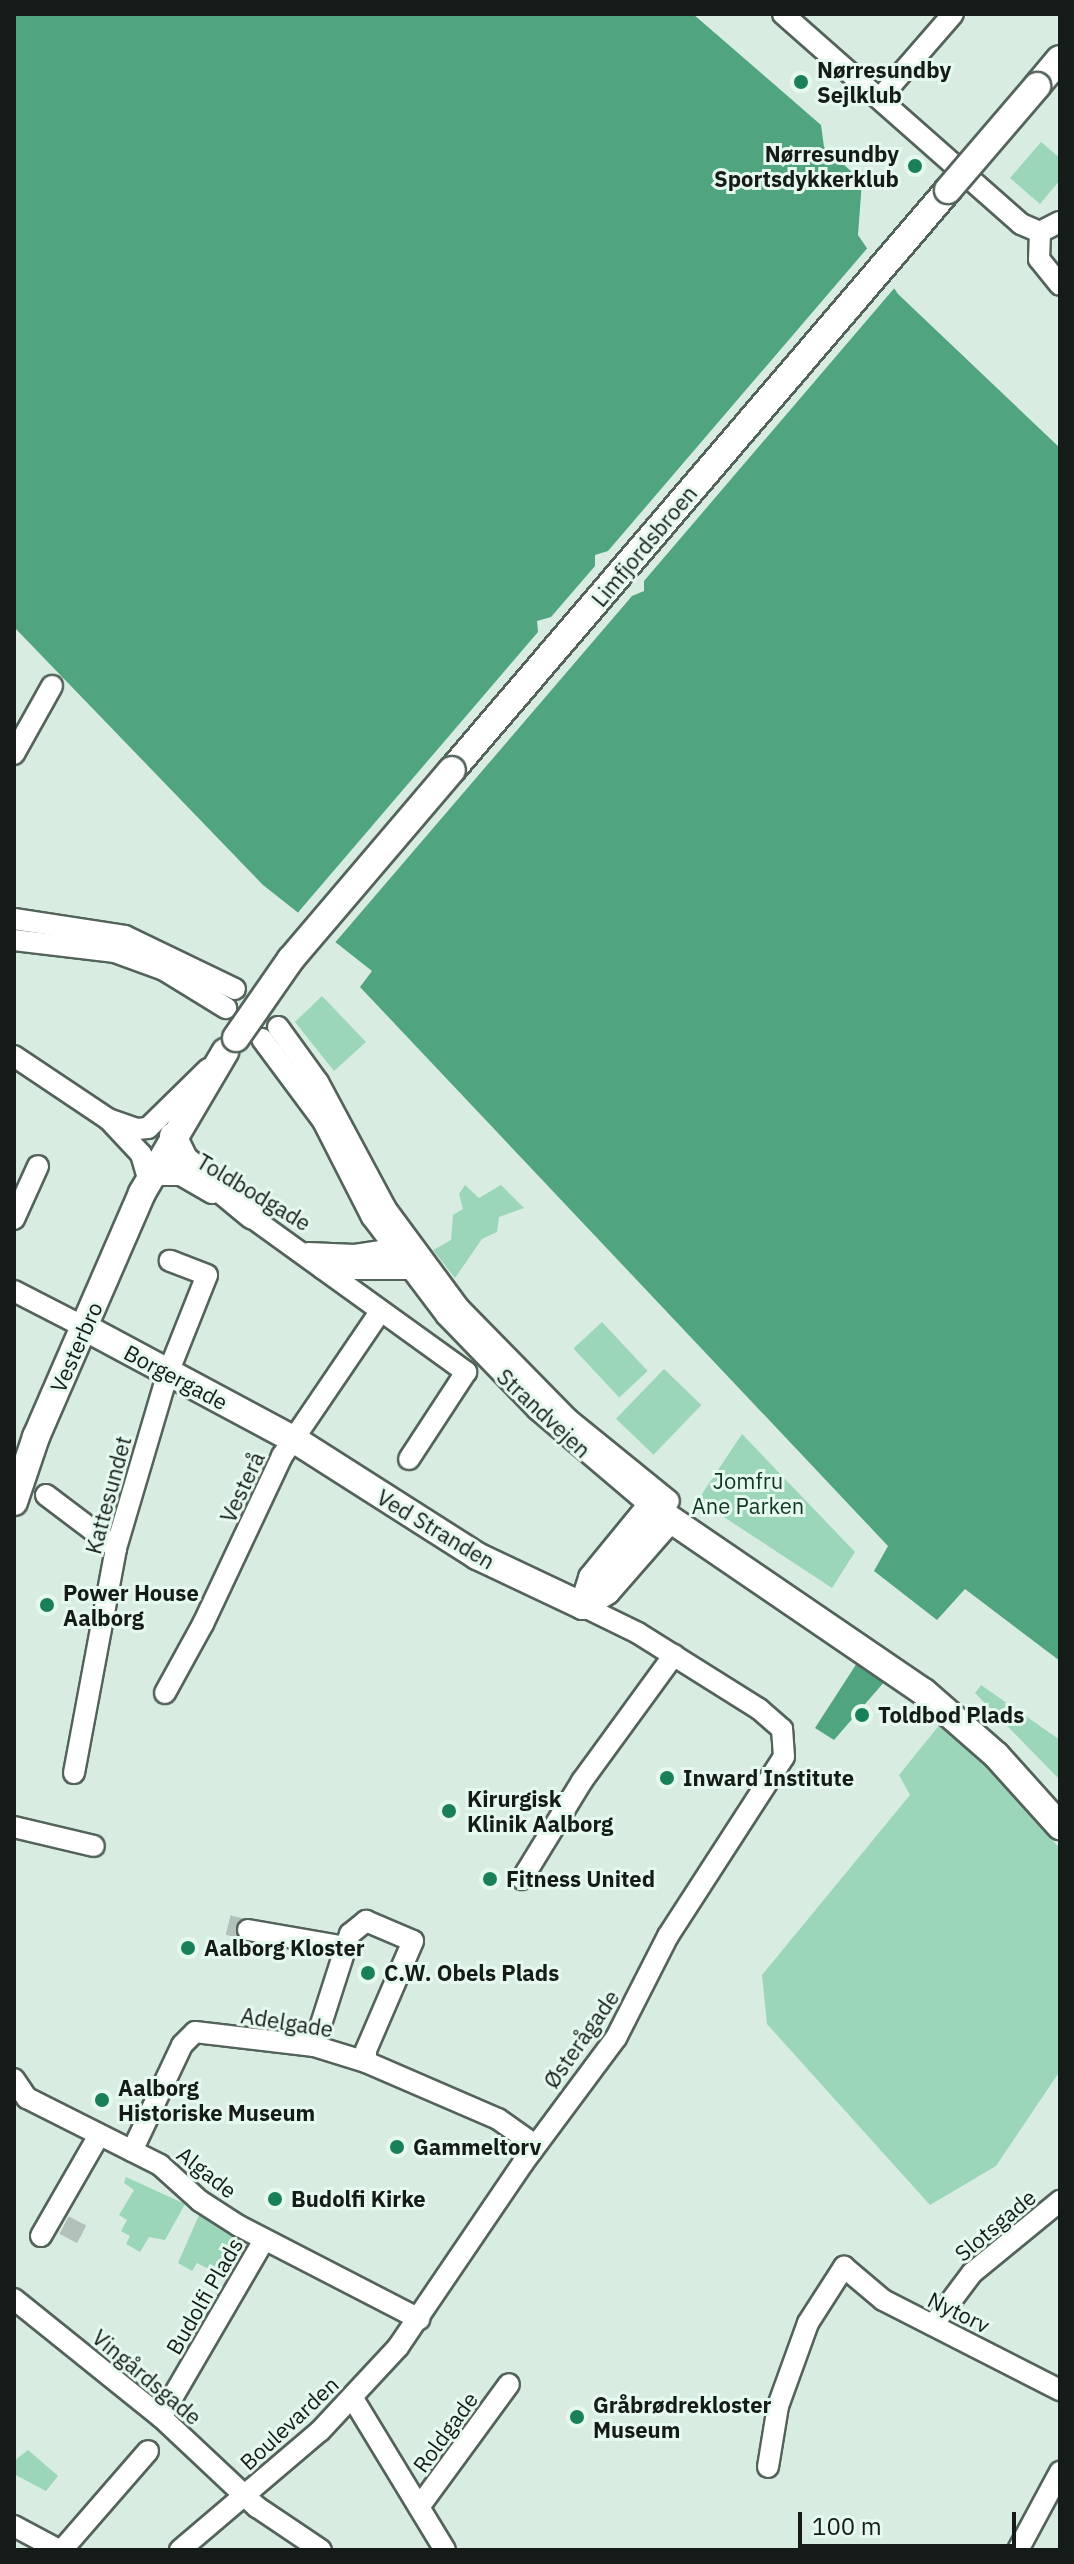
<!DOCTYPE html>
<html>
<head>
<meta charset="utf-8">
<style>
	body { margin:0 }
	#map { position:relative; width:1074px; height:2564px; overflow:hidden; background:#d9ece2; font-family:"IBM Plex Sans",sans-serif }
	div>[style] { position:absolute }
	.green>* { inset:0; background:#9bd6b8; transform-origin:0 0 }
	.water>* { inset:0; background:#50a57f }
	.pier>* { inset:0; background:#d9ece2 }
	.minor-tunnel>* { height:20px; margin-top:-10px; transform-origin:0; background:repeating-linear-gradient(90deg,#b2c2ba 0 20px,transparent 0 30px) }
	.roads { filter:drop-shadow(2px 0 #53635a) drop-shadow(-2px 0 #53635a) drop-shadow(0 2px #53635a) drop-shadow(0 -2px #53635a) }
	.minor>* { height:20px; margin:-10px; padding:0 10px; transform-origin:10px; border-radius:10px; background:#fff }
	.major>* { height:26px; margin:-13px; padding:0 13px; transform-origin:13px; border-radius:13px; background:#fff }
	.bridges { filter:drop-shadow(2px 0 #53635a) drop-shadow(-2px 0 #53635a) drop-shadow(0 2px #53635a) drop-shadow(0 -2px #53635a) }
	.major-bridge>* { height:26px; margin:-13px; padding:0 13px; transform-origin:13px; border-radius:13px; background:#fff }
	.dots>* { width:22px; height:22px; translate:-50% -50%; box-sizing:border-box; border:4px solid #e6f9ef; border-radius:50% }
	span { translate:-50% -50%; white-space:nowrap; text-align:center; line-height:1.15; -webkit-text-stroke:6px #e6f9ef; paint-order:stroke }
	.poi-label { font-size:22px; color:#151b18; font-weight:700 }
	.left { translate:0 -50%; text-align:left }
	.right { translate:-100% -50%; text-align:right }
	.street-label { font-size:22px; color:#151b18 }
	.park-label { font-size:22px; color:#103626 }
	.frame { position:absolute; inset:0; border:16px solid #151b18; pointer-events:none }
	.scale { position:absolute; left:798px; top:2512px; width:218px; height:36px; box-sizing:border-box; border:4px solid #151b18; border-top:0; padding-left:10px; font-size:24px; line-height:28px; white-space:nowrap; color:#151b18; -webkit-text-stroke:6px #e6f9ef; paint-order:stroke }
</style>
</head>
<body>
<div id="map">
	<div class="green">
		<i style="clip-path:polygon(1041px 142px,1060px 158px,1060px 180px,1040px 204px,1010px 178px)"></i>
		<i style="clip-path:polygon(322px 996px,366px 1042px,334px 1071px,295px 1022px)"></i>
		<i style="clip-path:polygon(465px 1185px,479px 1198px,501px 1185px,524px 1208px,499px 1217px,497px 1232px,482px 1239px,455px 1278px,433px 1250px,451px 1240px,453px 1215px,463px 1209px,459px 1194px)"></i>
		<i style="left:602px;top:1322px;width:67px;height:39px;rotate:47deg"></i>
		<i style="left:664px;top:1369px;width:52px;height:69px;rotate:44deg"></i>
		<i style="clip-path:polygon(742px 1434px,855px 1552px,832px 1588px,698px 1500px)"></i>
		<i style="clip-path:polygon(981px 1685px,1060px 1740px,1060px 1780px,975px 1693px)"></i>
		<i style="clip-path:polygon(941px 1723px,989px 1763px,1060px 1849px,1060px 2071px,996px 2166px,930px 2205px,767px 2024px,762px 1975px,910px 1795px,899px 1775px)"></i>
		<i style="clip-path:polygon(126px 2177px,185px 2204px,165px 2240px,149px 2237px,140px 2252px,126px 2244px,130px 2236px,121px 2231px,127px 2220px,119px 2215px,134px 2190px,124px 2183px)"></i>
		<i style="clip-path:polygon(200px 2213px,230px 2234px,237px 2243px,233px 2250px,243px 2251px,244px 2258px,235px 2257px,224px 2277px,197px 2263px,192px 2271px,178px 2263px)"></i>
		<i style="clip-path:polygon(28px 2450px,58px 2476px,46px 2491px,14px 2474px,14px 2461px)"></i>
	</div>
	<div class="water">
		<i style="clip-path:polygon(14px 14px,693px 14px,821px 125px,824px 147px,862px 181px,858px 235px,898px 294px,1060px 448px,1060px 1661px,965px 1589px,937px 1620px,874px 1571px,888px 1546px,360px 987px,372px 971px,263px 885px,14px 627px)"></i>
		<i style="clip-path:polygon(857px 1663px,885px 1681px,834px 1740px,815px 1728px)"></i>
	</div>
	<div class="pier">
		<i style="clip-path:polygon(870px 245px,897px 285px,644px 581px,644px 591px,632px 596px,333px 945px,295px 916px,538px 632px,537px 621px,551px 617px,595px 566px,595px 555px,608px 551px)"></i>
	</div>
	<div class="minor-tunnel">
		<i style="left:228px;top:1925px;width:21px;rotate:14deg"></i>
		<i style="left:64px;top:2225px;width:24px;rotate:28deg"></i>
	</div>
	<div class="roads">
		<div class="minor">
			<i style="left:783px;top:14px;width:317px;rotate:41.4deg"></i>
			<i style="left:1021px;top:224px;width:21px;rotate:23deg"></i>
			<i style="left:880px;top:98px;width:111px;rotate:-49deg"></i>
			<i style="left:1040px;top:232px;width:27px;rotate:92deg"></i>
			<i style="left:1039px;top:259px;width:33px;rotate:51deg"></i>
			<i style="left:1040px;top:232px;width:22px;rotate:-27deg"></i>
			<i style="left:14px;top:754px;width:78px;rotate:-60.8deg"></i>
			<i style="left:14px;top:919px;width:112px;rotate:8.7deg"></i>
			<i style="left:125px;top:936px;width:122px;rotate:25.7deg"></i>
			<i style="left:14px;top:940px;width:102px;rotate:6.8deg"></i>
			<i style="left:115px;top:952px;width:52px;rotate:20.2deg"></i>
			<i style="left:164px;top:970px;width:73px;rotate:31.5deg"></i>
			<i style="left:278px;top:1027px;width:68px;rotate:54deg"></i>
			<i style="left:318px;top:1082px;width:144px;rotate:61.8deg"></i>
			<i style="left:386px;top:1209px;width:123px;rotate:53.6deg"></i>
			<i style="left:459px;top:1308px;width:156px;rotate:45.5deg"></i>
			<i style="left:568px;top:1419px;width:130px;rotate:39.1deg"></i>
			<i style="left:262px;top:1039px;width:102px;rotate:53.4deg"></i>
			<i style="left:323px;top:1121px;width:108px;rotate:63deg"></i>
			<i style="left:372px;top:1217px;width:123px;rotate:52.9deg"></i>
			<i style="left:446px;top:1315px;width:131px;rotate:45.9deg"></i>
			<i style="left:537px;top:1409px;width:150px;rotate:40.4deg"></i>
			<i style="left:14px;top:1056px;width:113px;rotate:33.8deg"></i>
			<i style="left:108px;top:1119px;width:31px;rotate:19deg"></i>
			<i style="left:137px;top:1129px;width:11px;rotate:-5deg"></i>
			<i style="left:148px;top:1128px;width:84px;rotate:-44.5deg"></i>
			<i style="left:111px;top:1122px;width:44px;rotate:46.8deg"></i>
			<i style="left:141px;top:1154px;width:19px;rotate:74deg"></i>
			<i style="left:153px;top:1175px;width:28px"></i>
			<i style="left:181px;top:1175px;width:36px;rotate:30deg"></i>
			<i style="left:240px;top:1209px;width:279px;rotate:35.8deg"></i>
			<i style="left:466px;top:1372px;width:104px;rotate:123.2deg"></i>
			<i style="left:14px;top:1219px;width:58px;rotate:-65.6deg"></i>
			<i style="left:308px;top:1253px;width:47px;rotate:2.4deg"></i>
			<i style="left:355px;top:1255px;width:53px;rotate:-8.7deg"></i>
			<i style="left:323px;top:1269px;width:88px"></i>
			<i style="left:14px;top:1291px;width:79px;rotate:27.2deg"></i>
			<i style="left:46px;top:1495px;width:88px;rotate:37.1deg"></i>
			<i style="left:165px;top:1693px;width:79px;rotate:-61.2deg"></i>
			<i style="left:203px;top:1624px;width:186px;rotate:-64.8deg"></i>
			<i style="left:282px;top:1456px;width:174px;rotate:-55.8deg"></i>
			<i style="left:74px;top:1773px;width:229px;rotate:-79.4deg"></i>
			<i style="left:116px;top:1548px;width:183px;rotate:-73.5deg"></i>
			<i style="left:168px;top:1373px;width:105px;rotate:-68.3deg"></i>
			<i style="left:207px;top:1275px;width:40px;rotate:-159deg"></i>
			<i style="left:14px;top:1827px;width:82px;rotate:13.4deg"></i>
			<i style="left:522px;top:1879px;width:115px;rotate:-58.5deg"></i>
			<i style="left:582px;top:1781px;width:156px;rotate:-53.9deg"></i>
			<i style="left:248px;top:1930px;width:98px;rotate:9.9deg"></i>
			<i style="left:314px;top:2046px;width:118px;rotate:-72.2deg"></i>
			<i style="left:350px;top:1934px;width:21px;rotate:-39deg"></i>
			<i style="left:366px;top:1921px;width:51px;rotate:23.1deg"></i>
			<i style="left:413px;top:1941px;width:119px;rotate:113.3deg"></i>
			<i style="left:366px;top:2050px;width:12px;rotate:90deg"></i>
			<i style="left:14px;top:2079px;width:23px;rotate:56deg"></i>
			<i style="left:27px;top:2098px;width:149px;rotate:26.7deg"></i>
			<i style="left:160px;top:2165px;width:54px;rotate:42deg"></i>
			<i style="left:200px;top:2201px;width:46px;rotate:32.7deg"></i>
			<i style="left:239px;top:2226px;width:203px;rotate:27.3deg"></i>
			<i style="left:132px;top:2151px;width:117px;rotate:-64.7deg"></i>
			<i style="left:182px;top:2045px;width:18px;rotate:-45deg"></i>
			<i style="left:195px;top:2032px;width:120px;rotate:6.7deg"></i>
			<i style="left:314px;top:2046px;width:54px;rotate:17.1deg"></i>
			<i style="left:366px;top:2062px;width:144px;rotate:23.4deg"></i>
			<i style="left:498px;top:2119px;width:45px;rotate:35.1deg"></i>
			<i style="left:41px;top:2236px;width:116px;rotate:-60.1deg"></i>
			<i style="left:14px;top:2299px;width:189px;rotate:38.8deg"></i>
			<i style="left:161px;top:2417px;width:132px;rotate:43.2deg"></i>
			<i style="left:257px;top:2507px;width:77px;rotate:33.9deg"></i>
			<i style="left:933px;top:2325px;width:65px;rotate:-53.1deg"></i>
			<i style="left:972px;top:2273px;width:114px;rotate:-39.3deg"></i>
			<i style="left:352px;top:2397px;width:179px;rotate:58.7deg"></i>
			<i style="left:161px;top:2417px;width:205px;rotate:-59.8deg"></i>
			<i style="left:768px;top:2467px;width:62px;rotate:-80.7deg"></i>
			<i style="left:778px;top:2406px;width:88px;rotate:-70.1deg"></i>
			<i style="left:808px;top:2323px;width:67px;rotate:-57.3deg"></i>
			<i style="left:844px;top:2267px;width:51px;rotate:40.2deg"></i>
			<i style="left:883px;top:2300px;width:199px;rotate:27deg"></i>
			<i style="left:419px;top:2507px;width:152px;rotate:-53.8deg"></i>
			<i style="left:14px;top:2526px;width:51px;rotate:28.1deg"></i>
			<i style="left:62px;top:2550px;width:131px;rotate:-49deg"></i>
			<i style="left:180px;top:2550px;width:184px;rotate:-40.4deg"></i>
			<i style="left:320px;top:2431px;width:115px;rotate:-47.1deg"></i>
			<i style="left:398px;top:2347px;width:222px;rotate:-55.8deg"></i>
			<i style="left:523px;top:2163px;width:156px;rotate:-53.4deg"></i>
			<i style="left:616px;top:2038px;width:114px;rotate:-63deg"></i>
			<i style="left:668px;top:1936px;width:213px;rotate:-57.1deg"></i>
			<i style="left:784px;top:1757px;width:28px;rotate:-94deg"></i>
			<i style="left:782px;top:1729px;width:30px;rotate:-139deg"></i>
			<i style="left:759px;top:1709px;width:143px;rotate:-147.9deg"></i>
			<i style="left:638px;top:1633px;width:61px;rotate:-153.9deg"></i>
			<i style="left:1018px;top:2550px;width:89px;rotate:-61.7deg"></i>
		</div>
		<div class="major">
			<i style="left:1037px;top:86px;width:35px;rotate:-50deg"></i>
			<i style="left:452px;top:770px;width:763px;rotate:-49.46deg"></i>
			<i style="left:173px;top:1136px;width:25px;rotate:64deg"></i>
			<i style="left:184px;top:1159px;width:89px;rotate:39.6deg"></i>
			<i style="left:84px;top:1327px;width:239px;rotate:28.2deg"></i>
			<i style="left:295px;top:1440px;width:216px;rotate:32.5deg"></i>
			<i style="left:477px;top:1556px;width:117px;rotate:25.3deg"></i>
			<i style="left:14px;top:1502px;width:69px;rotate:-71.3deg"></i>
			<i style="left:36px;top:1437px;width:266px;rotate:-66.5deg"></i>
			<i style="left:142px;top:1193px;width:164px;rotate:-59.5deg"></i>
			<i style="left:651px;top:1506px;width:330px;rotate:34.3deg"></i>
			<i style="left:924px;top:1692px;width:96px;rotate:41.2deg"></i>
			<i style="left:996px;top:1755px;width:96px;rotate:48deg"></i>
			<i style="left:583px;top:1606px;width:28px;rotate:-32deg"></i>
			<i style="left:607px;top:1591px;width:94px;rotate:-48.9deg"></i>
			<i style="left:583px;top:1606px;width:29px;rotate:-72deg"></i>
			<i style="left:592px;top:1578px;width:93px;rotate:-50.7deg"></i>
		</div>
	</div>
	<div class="bridges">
		<div class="major-bridge">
			<i style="left:948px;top:190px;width:137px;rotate:-49.4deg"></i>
			<i style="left:236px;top:1038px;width:96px;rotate:-55.2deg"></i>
			<i style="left:291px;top:959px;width:248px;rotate:-49.6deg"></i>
		</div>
	</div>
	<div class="dots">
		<i style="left:801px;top:82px;background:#19805a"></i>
		<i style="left:915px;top:166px;background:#19805a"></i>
		<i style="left:47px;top:1605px;background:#19805a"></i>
		<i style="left:862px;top:1715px;background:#19805a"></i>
		<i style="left:667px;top:1778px;background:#19805a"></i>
		<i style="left:449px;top:1811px;background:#19805a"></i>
		<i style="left:490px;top:1879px;background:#19805a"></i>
		<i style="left:188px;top:1948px;background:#19805a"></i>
		<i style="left:368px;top:1973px;background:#19805a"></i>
		<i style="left:102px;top:2100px;background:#19805a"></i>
		<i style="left:397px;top:2147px;background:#19805a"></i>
		<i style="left:275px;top:2199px;background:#19805a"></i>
		<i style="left:577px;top:2417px;background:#19805a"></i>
	</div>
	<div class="poi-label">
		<span class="left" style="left:817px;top:82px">Nørresundby<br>Sejlklub</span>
		<span class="right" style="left:899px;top:166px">Nørresundby<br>Sportsdykkerklub</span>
		<span class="left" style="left:63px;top:1605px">Power House<br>Aalborg</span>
		<span class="left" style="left:878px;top:1715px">Toldbod Plads</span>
		<span class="left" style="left:683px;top:1778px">Inward Institute</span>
		<span class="left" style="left:467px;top:1811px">Kirurgisk<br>Klinik Aalborg</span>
		<span class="left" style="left:506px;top:1879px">Fitness United</span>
		<span class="left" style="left:204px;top:1948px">Aalborg Kloster</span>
		<span class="left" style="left:384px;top:1973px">C.W. Obels Plads</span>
		<span class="left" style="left:118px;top:2100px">Aalborg<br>Historiske Museum</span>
		<span class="left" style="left:413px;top:2147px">Gammeltorv</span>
		<span class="left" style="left:291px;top:2199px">Budolfi Kirke</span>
		<span class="left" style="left:593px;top:2417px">Gråbrødrekloster<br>Museum</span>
	</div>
	<div class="street-label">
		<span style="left:644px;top:546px;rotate:-50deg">Limfjordsbroen</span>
		<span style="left:254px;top:1192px;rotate:31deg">Toldbodgade</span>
		<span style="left:76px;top:1347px;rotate:-66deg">Vesterbro</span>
		<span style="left:176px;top:1377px;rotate:28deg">Borgergade</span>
		<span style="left:544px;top:1413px;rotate:43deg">Strandvejen</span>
		<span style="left:242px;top:1487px;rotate:-65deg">Vesterå</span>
		<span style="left:108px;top:1495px;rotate:-75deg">Kattesundet</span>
		<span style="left:436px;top:1529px;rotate:31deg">Ved Stranden</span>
		<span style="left:287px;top:2022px;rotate:9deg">Adelgade</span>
		<span style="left:581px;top:2039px;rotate:-55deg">Østerågade</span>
		<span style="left:207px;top:2172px;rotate:38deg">Algade</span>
		<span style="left:995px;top:2225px;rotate:-40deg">Slotsgade</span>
		<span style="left:204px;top:2296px;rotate:-60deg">Budolfi Plads</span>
		<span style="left:959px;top:2312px;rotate:26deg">Nytorv</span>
		<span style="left:147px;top:2377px;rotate:40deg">Vingårdsgade</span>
		<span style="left:289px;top:2423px;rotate:-43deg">Boulevarden</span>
		<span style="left:445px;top:2432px;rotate:-54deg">Roldgade</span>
	</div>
	<div class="park-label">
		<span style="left:748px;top:1493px">Jomfru<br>Ane Parken</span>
	</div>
	<div class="frame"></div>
	<div class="scale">100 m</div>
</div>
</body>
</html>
